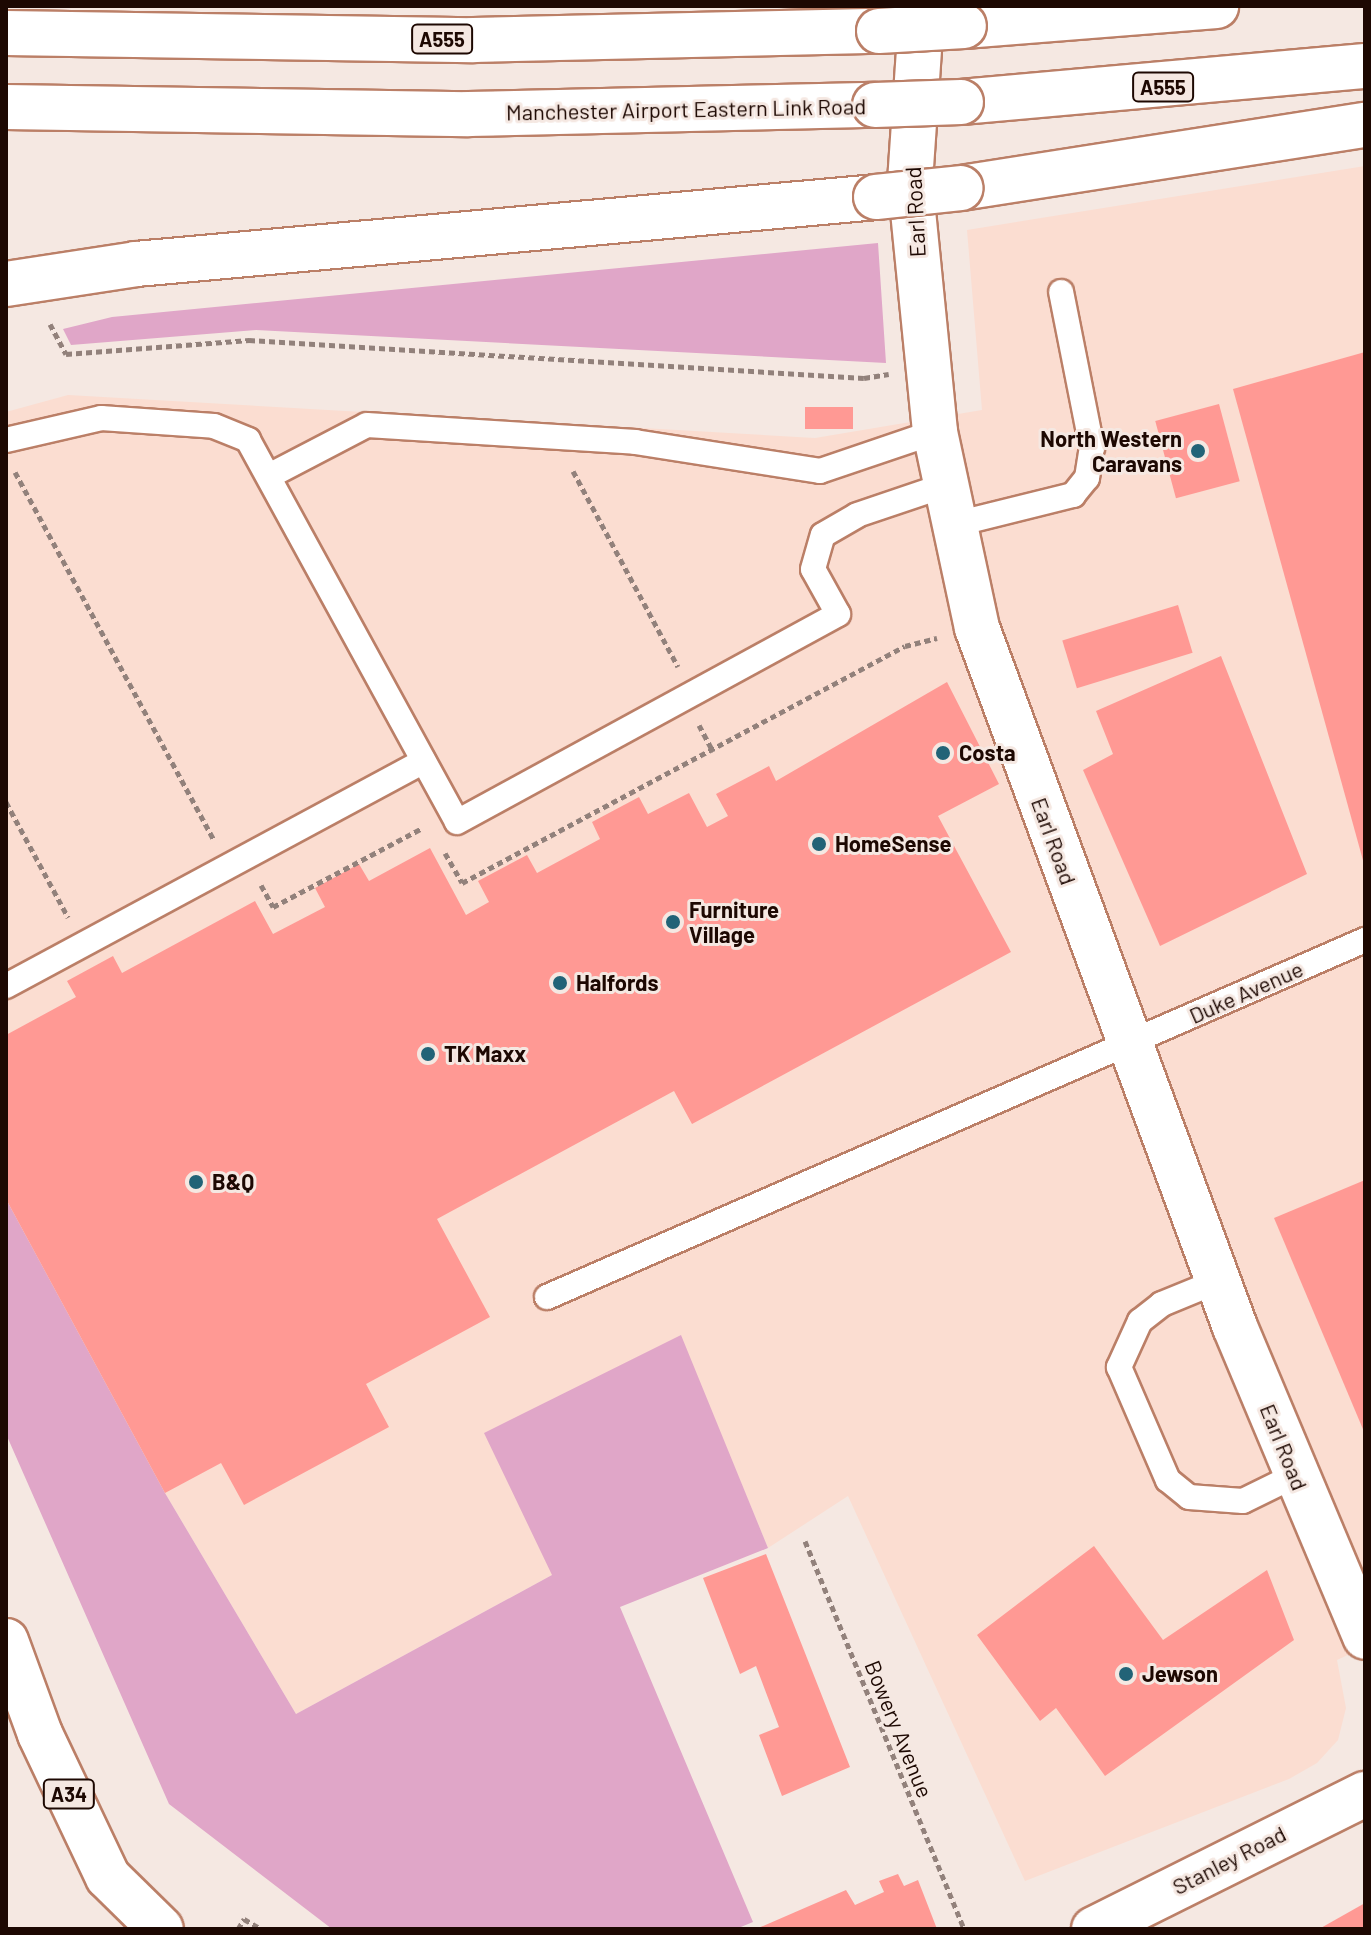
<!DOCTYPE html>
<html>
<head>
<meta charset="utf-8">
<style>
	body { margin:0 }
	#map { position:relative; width:1371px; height:1935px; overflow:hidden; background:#f5e8e2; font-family:Barlow,sans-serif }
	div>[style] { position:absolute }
	.built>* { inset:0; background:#fbddd1 }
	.green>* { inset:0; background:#e0a6c8 }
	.building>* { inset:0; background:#ff9994; transform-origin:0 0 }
	.path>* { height:5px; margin-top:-2.5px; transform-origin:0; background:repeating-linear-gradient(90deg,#92817b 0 6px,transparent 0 10px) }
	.roads { filter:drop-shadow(2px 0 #bb7f67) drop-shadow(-2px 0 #bb7f67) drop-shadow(0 2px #bb7f67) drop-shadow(0 -2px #bb7f67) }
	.service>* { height:24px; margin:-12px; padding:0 12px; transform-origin:12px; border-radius:12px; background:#fff }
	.tertiary>* { height:44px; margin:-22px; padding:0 22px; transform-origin:22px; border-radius:22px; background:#fff }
	.secondary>* { height:44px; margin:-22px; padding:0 22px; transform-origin:22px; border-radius:22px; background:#fff }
	.trunk>* { height:44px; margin:-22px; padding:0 22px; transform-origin:22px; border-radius:22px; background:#fff }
	.bridges { filter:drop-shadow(2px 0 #bb7f67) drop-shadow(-2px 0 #bb7f67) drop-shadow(0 2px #bb7f67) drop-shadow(0 -2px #bb7f67) }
	.trunk-bridge>* { height:44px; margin:-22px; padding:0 22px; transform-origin:22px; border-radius:22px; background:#fff }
	.dots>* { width:22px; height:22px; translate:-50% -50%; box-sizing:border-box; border:4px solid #f5e8e2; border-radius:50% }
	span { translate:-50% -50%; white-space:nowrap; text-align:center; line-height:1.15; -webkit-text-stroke:6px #f5e8e2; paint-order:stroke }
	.shield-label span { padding:2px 6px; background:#f5e8e2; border:2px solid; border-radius:6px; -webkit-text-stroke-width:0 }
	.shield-label { font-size:20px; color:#1d0802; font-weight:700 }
	.street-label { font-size:22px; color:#1d0802 }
	.poi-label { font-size:22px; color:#1d0802; font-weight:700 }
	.right { translate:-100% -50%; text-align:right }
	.left { translate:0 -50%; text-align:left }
	.frame { position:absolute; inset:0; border:8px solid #1d0802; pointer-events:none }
</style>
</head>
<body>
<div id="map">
	<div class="built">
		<i style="clip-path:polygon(1365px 166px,1365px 1647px,1337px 1660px,1346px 1708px,1338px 1740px,1317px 1763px,1289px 1779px,1025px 1881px,848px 1496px,768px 1548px,680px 1335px,552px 1575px,296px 1714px,165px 1493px,6px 1199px,6px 412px,68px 395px,815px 438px,982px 410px,967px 230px)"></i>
	</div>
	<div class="green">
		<i style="clip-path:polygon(878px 243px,886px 363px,256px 330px,71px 345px,63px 329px,112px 317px)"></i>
		<i style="clip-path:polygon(6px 1199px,165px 1493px,296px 1714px,552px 1575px,484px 1433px,681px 1335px,768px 1548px,620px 1607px,753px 1922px,736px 1929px,332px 1929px,169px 1804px,6px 1434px)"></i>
	</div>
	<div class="building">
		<i style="clip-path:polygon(1365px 352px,1365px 864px,1364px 864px,1233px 389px)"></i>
		<i style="left:1219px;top:404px;width:80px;height:66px;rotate:75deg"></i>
		<i style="left:853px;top:407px;width:22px;height:48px;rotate:90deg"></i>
		<i style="left:1178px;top:605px;width:50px;height:121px;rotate:73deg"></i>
		<i style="clip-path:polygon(1221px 656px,1307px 874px,1160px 946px,1083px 770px,1113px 754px,1096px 711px)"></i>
		<i style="clip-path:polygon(947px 682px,999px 784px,938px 816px,1011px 952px,692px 1124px,674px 1091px,437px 1219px,490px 1317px,366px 1384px,389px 1427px,244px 1505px,221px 1463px,165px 1493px,6px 1199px,6px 1035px,76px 997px,67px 981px,113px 956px,122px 973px,255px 901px,273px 934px,325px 907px,315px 888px,359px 864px,369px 881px,430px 848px,466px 915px,489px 902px,478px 881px,527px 855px,537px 873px,600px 839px,592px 822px,639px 797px,648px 814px,689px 793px,707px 827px,728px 816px,716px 794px,769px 766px,776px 781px)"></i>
		<i style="clip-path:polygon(1365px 1180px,1365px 1434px,1274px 1218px)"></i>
		<i style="clip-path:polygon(1094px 1546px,1163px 1640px,1267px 1570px,1294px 1640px,1105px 1776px,1056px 1708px,1040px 1721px,977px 1635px)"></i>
		<i style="clip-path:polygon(766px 1554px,850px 1767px,782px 1796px,759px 1735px,779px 1727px,756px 1666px,740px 1674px,703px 1578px)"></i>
		<i style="clip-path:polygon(898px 1874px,904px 1886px,918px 1880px,937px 1929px,756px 1929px,846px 1890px,855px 1905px,884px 1892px,879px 1881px)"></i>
		<i style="clip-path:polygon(1365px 1903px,1365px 1929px,1319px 1929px)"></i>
	</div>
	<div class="path">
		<i style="left:50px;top:324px;width:34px;rotate:62deg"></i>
		<i style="left:66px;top:354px;width:184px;rotate:-4.4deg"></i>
		<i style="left:249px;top:340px;width:616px;rotate:3.54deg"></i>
		<i style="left:864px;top:378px;width:25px;rotate:-9deg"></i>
		<i style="left:573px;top:471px;width:222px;rotate:61.8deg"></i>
		<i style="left:15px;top:472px;width:418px;rotate:61.6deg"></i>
		<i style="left:699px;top:725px;width:30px;rotate:62deg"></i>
		<i style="left:6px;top:802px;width:131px;rotate:61.7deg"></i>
		<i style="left:445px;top:853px;width:34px;rotate:60deg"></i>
		<i style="left:462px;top:883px;width:502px;rotate:-28.15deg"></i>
		<i style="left:905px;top:646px;width:33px;rotate:-14deg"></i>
		<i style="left:261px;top:885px;width:25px;rotate:61deg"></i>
		<i style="left:273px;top:907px;width:169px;rotate:-27.9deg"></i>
		<i style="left:805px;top:1541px;width:419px;rotate:67.7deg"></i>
		<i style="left:238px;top:1929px;width:12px;rotate:-59deg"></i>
		<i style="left:244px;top:1919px;width:20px;rotate:30deg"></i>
	</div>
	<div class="roads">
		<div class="service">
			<i style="left:6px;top:440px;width:98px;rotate:-13deg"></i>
			<i style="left:101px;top:418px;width:113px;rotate:4deg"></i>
			<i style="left:214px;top:426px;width:37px;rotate:22deg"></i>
			<i style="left:248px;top:440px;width:435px;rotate:61.3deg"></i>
			<i style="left:457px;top:822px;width:434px;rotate:-28.6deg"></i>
			<i style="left:838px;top:614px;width:51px;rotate:-119.1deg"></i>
			<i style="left:813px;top:569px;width:35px;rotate:-74deg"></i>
			<i style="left:823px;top:535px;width:39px;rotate:-30deg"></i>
			<i style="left:857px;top:515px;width:91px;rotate:-18.6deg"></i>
			<i style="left:269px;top:476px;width:110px;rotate:-27.5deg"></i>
			<i style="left:367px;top:425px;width:269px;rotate:3.6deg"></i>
			<i style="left:635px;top:442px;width:187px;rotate:8.9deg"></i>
			<i style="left:820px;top:471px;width:121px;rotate:-18.7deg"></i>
			<i style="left:952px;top:525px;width:125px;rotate:-13.9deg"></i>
			<i style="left:1073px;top:495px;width:22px;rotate:-51deg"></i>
			<i style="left:1087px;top:478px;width:30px;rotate:-81deg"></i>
			<i style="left:1092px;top:448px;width:159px;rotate:-101.2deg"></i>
			<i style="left:6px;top:986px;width:474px;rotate:-28.3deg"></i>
			<i style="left:1218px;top:1281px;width:61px;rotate:157.7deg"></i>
			<i style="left:1162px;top:1304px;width:28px;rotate:142deg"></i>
			<i style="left:1140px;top:1321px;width:51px;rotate:114.5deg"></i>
			<i style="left:1119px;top:1367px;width:123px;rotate:66.6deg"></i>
			<i style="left:1168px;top:1480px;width:27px;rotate:39deg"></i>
			<i style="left:1189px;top:1497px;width:54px;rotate:4.2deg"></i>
			<i style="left:1243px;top:1501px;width:59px;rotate:-26.1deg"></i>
			<i style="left:547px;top:1297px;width:893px;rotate:-23.58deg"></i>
		</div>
		<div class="tertiary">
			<i style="left:922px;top:6px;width:175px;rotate:93.9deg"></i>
			<i style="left:910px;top:181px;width:252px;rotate:84.3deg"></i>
			<i style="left:935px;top:432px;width:200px;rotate:77.9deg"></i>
			<i style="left:977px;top:628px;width:745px;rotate:69.74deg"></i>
			<i style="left:1235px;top:1327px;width:336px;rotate:67.2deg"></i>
		</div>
		<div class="secondary">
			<i style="left:1094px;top:1929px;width:303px;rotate:-26.5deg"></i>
		</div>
		<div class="trunk">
			<i style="left:964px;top:26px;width:253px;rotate:-4.5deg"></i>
			<i style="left:6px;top:33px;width:467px;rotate:0.9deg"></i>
			<i style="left:473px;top:40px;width:406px;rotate:-1.3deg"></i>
			<i style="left:961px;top:102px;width:406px;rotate:-5.1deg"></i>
			<i style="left:6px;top:107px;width:462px;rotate:0.9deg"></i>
			<i style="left:468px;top:114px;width:407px;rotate:-1.3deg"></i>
			<i style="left:961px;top:188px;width:409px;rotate:-8.9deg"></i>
			<i style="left:6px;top:284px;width:132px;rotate:-8.7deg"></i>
			<i style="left:136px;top:264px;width:743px;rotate:-5.17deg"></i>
			<i style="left:6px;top:1641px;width:99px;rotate:69.9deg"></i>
			<i style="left:40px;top:1734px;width:158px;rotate:64.6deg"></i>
			<i style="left:108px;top:1877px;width:74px;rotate:44.5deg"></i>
		</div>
	</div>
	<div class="bridges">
		<div class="trunk-bridge">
			<i style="left:879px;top:31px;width:85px;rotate:-3.4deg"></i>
			<i style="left:875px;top:105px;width:86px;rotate:-2deg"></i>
			<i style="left:876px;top:197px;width:85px;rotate:-6deg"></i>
		</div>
	</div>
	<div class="dots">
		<i style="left:1198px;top:451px;background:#226377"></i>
		<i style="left:943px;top:753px;background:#226377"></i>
		<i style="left:819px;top:844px;background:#226377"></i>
		<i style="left:673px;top:922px;background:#226377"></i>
		<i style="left:560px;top:983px;background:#226377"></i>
		<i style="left:428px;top:1054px;background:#226377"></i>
		<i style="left:196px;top:1182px;background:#226377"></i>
		<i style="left:1126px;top:1674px;background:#226377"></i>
	</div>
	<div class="shield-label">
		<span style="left:442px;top:39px">A555</span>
		<span style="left:1163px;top:87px">A555</span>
		<span style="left:69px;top:1794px">A34</span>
	</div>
	<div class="street-label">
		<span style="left:686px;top:109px;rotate:-1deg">Manchester Airport Eastern Link Road</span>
		<span style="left:915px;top:212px;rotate:-93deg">Earl Road</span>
		<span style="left:1054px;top:841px;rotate:70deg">Earl Road</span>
		<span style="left:1246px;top:992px;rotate:-24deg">Duke Avenue</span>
		<span style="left:1284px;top:1447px;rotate:68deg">Earl Road</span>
		<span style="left:899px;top:1729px;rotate:68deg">Bowery Avenue</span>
		<span style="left:1229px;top:1860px;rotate:-27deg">Stanley Road</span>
	</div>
	<div class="poi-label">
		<span class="right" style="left:1182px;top:451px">North Western<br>Caravans</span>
		<span class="left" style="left:959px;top:753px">Costa</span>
		<span class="left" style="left:835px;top:844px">HomeSense</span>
		<span class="left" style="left:689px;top:922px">Furniture<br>Village</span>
		<span class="left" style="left:576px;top:983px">Halfords</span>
		<span class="left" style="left:444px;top:1054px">TK Maxx</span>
		<span class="left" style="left:212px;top:1182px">B&amp;Q</span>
		<span class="left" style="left:1142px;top:1674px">Jewson</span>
	</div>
	<div class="frame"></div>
</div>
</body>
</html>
